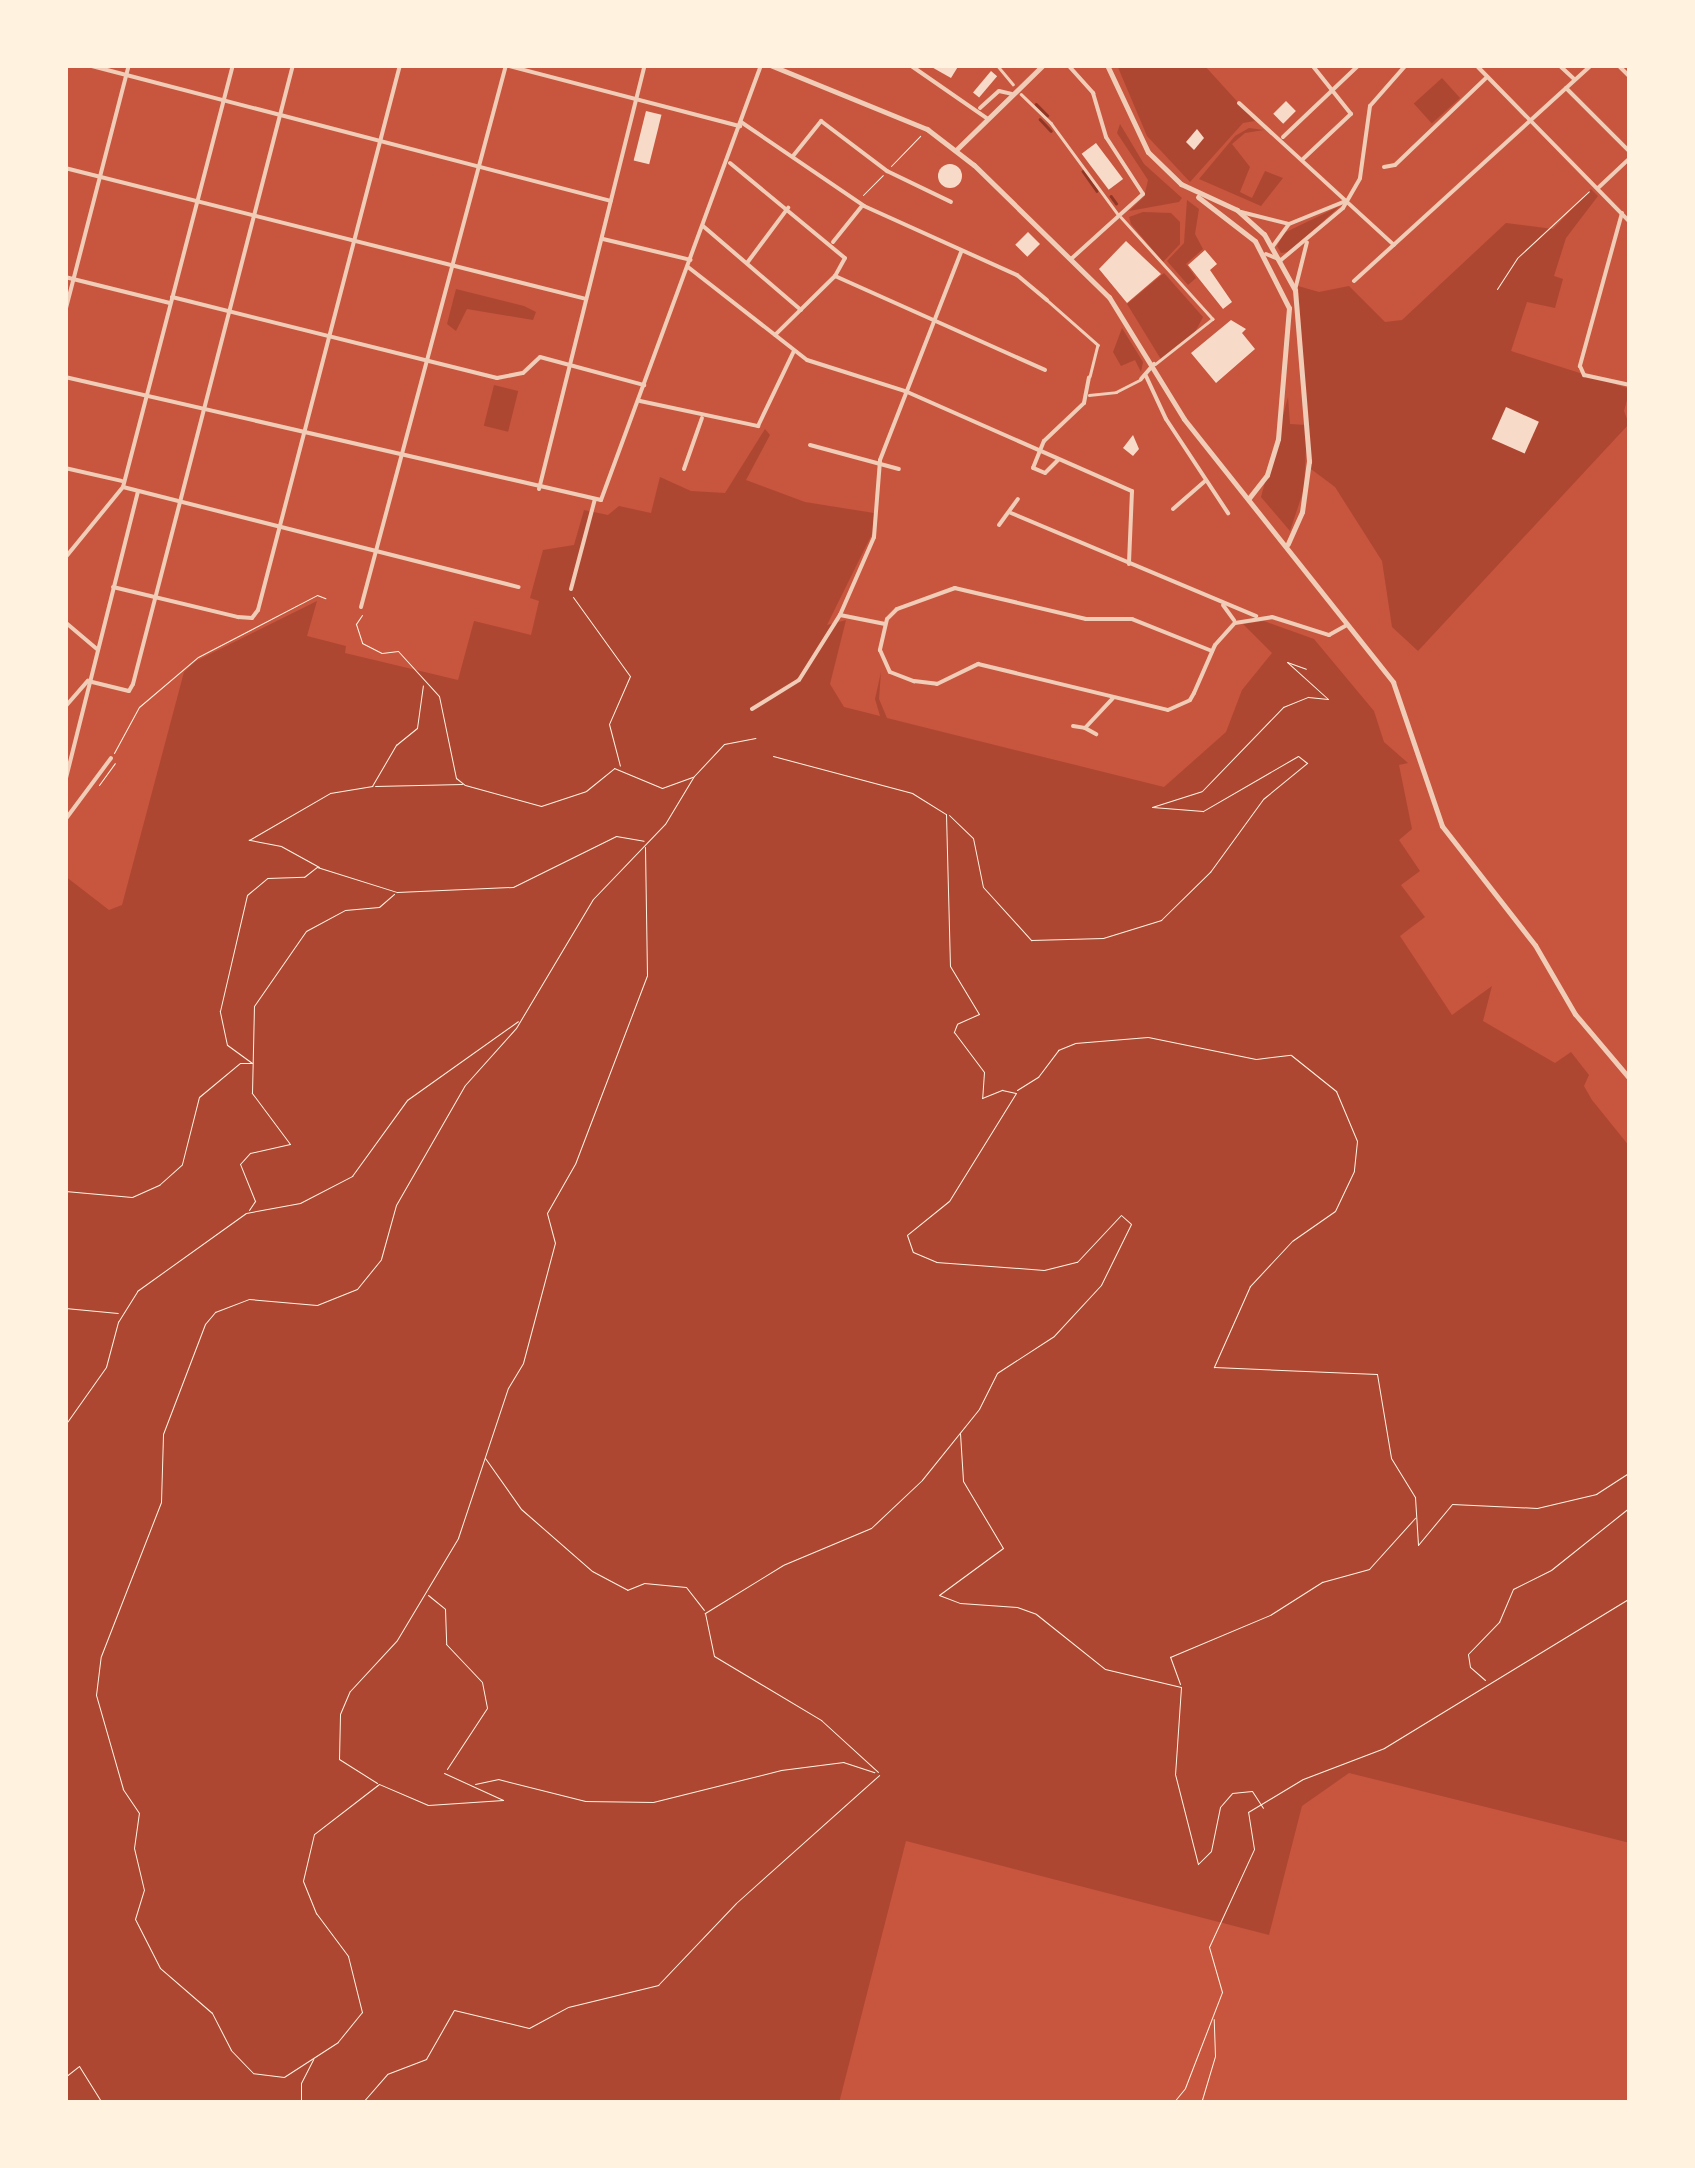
<!DOCTYPE html>
<html>
<head>
<meta charset="utf-8">
<style>
	body { margin:0 }
	#map { position:relative; width:1695px; height:2168px; overflow:hidden; background:#c8553d; font-family:Manrope,sans-serif }
	div>[style] { position:absolute }
	.green>* { inset:0; background:#ae4732; transform-origin:0 0 }
	.stream>* { height:2.5px; margin:-1.25px; padding:0 1.25px; transform-origin:1.25px; border-radius:1.25px; background:#8f3625 }
	.building>* { inset:0; background:#f7dbc8; transform-origin:0 0 }
	.round { border-radius:50% }
	.path>* { height:1px; margin:-0.5px; padding:0 0.5px; transform-origin:0.5px; border-radius:0.5px; background:#fff3e0 }
	.pedestrian>* { height:2.5px; margin:-1.25px; padding:0 1.25px; transform-origin:1.25px; border-radius:1.25px; background:#f1ccb7 }
	.minor>* { height:4px; margin:-2px; padding:0 2px; transform-origin:2px; border-radius:2px; background:#f1ccb7 }
	.tertiary>* { height:5px; margin:-2.5px; padding:0 2.5px; transform-origin:2.5px; border-radius:2.5px; background:#f1ccb7 }
	span { translate:-50% -50%; white-space:nowrap; text-align:center; line-height:1.15; -webkit-text-stroke:9px #fff3e0; paint-order:stroke }
	.frame { position:absolute; inset:0; border:68px solid #fff3e0; pointer-events:none }
</style>
</head>
<body>
<div id="map">
	<div class="green">
		<i style="clip-path:polygon(1117px 65px,1204px 65px,1255px 121px,1243px 123px,1190px 182px,1147px 136px)"></i>
		<i style="left:1442px;top:78px;width:27px;height:38px;rotate:48deg"></i>
		<i style="clip-path:polygon(1120px 124px,1144px 164px,1182px 198px,1179px 202px,1129px 211px,1144px 197px,1148px 180px,1117px 133px)"></i>
		<i style="clip-path:polygon(1249px 128px,1264px 130px,1245px 133px,1232px 144px,1250px 167px,1240px 192px,1252px 198px,1265px 171px,1283px 178px,1261px 206px,1199px 179px,1235px 136px)"></i>
		<i style="clip-path:polygon(1591px 189px,1598px 196px,1566px 238px,1554px 276px,1563px 279px,1555px 308px,1527px 302px,1511px 351px,1630px 389px,1624px 411px,1629px 424px,1418px 651px,1392px 627px,1382px 561px,1335px 487px,1311px 469px,1298px 286px,1319px 292px,1349px 286px,1385px 322px,1402px 320px,1506px 223px,1553px 229px)"></i>
		<i style="clip-path:polygon(1187px 200px,1199px 209px,1195px 234px,1203px 249px,1186px 264px,1196px 278px,1188px 285px,1167px 261px,1184px 243px)"></i>
		<i style="clip-path:polygon(1340px 206px,1289px 252px,1281px 253px,1277px 246px,1284px 233px)"></i>
		<i style="clip-path:polygon(1143px 212px,1171px 213px,1180px 222px,1180px 244px,1163px 262px,1131px 224px,1129px 217px)"></i>
		<i style="clip-path:polygon(1164px 273px,1203px 317px,1194px 334px,1162px 361px,1127px 304px)"></i>
		<i style="clip-path:polygon(456px 289px,524px 306px,536px 312px,533px 320px,467px 309px,456px 331px,447px 324px)"></i>
		<i style="clip-path:polygon(1122px 328px,1143px 362px,1141px 372px,1135px 360px,1121px 366px,1113px 352px)"></i>
		<i style="left:494px;top:385px;width:25px;height:42px;rotate:14deg"></i>
		<i style="clip-path:polygon(1288px 397px,1290px 424px,1307px 425px,1304px 489px,1290px 531px,1261px 497px)"></i>
		<i style="clip-path:polygon(765px 429px,770px 435px,746px 480px,805px 502px,874px 513px,873px 532px,827px 625px,846px 620px,830px 684px,844px 707px,880px 716px,875px 699px,881px 672px,879px 699px,887px 718px,1164px 787px,1226px 732px,1242px 690px,1272px 653px,1243px 624px,1264px 621px,1314px 639px,1374px 711px,1384px 742px,1408px 763px,1399px 765px,1412px 829px,1399px 840px,1420px 871px,1401px 885px,1425px 917px,1400px 936px,1452px 1015px,1492px 986px,1483px 1021px,1555px 1063px,1571px 1052px,1589px 1075px,1584px 1086px,1592px 1100px,1630px 1147px,1630px 1843px,1349px 1773px,1302px 1806px,1269px 1935px,906px 1841px,839px 2103px,65px 2103px,65px 876px,109px 910px,122px 905px,184px 672px,196px 661px,317px 601px,307px 636px,346px 646px,345px 653px,458px 680px,474px 621px,531px 635px,539px 601px,530px 598px,543px 550px,574px 545px,584px 510px,608px 515px,619px 506px,651px 513px,660px 477px,691px 491px,725px 493px)"></i>
	</div>
	<div class="stream">
		<i style="left:1036px;top:104px;width:16px;rotate:45deg"></i>
		<i style="left:1040px;top:119px;width:16px;rotate:47deg"></i>
		<i style="left:1083px;top:171px;width:24px;rotate:55deg"></i>
		<i style="left:1111px;top:196px;width:9px;rotate:54deg"></i>
	</div>
	<div class="building">
		<i style="clip-path:polygon(928px 65px,959px 65px,951px 78px)"></i>
		<i style="left:991px;top:71px;width:8px;height:28px;rotate:40deg"></i>
		<i style="left:1286px;top:101px;width:14px;height:18px;rotate:45deg"></i>
		<i style="left:646px;top:111px;width:16px;height:51px;rotate:14deg"></i>
		<i style="clip-path:polygon(1197px 129px,1204px 138px,1194px 150px,1186px 142px)"></i>
		<i style="left:1096px;top:143px;width:45px;height:18px;rotate:53deg"></i>
		<i class="round" style="left:938px;top:164px;width:24px;height:24px"></i>
		<i style="left:1028px;top:232px;width:17px;height:18px;rotate:45deg"></i>
		<i style="clip-path:polygon(1126px 241px,1161px 274px,1127px 303px,1099px 269px)"></i>
		<i style="clip-path:polygon(1205px 250px,1217px 264px,1210px 270px,1232px 302px,1223px 309px,1188px 265px)"></i>
		<i style="clip-path:polygon(1231px 320px,1246px 329px,1242px 333px,1255px 349px,1216px 383px,1191px 353px)"></i>
		<i style="left:1506px;top:407px;width:36px;height:35px;rotate:24deg"></i>
		<i style="clip-path:polygon(1133px 435px,1139px 449px,1133px 456px,1123px 448px)"></i>
	</div>
	<div class="path">
		<i style="left:891px;top:166px;width:42px;rotate:-46deg"></i>
		<i style="left:863px;top:195px;width:28px;rotate:-45deg"></i>
		<i style="left:1497px;top:289px;width:37px;rotate:-57deg"></i>
		<i style="left:1517px;top:258px;width:98px;rotate:-42.9deg"></i>
		<i style="left:573px;top:597px;width:97px;rotate:54.2deg"></i>
		<i style="left:630px;top:676px;width:52px;rotate:113.6deg"></i>
		<i style="left:609px;top:724px;width:43px;rotate:75.3deg"></i>
		<i style="left:362px;top:615px;width:11px;rotate:124deg"></i>
		<i style="left:356px;top:624px;width:20px;rotate:72deg"></i>
		<i style="left:362px;top:643px;width:22px;rotate:27deg"></i>
		<i style="left:382px;top:653px;width:16px;rotate:-7deg"></i>
		<i style="left:398px;top:651px;width:61px;rotate:47.7deg"></i>
		<i style="left:439px;top:696px;width:84px;rotate:78.3deg"></i>
		<i style="left:456px;top:778px;width:11px;rotate:38deg"></i>
		<i style="left:465px;top:785px;width:79px;rotate:15.4deg"></i>
		<i style="left:541px;top:806px;width:47px;rotate:-18.4deg"></i>
		<i style="left:586px;top:791px;width:36px;rotate:-39deg"></i>
		<i style="left:614px;top:768px;width:52px;rotate:22.6deg"></i>
		<i style="left:662px;top:788px;width:33px;rotate:-20deg"></i>
		<i style="left:114px;top:753px;width:52px;rotate:-61.5deg"></i>
		<i style="left:139px;top:707px;width:77px;rotate:-40.3deg"></i>
		<i style="left:198px;top:657px;width:134px;rotate:-27.5deg"></i>
		<i style="left:317px;top:595px;width:9px;rotate:21deg"></i>
		<i style="left:773px;top:756px;width:144px;rotate:14.9deg"></i>
		<i style="left:912px;top:793px;width:40px;rotate:32deg"></i>
		<i style="left:946px;top:814px;width:152px;rotate:88.5deg"></i>
		<i style="left:950px;top:966px;width:56px;rotate:58.9deg"></i>
		<i style="left:979px;top:1014px;width:24px;rotate:156deg"></i>
		<i style="left:957px;top:1024px;width:9px;rotate:111deg"></i>
		<i style="left:954px;top:1032px;width:50px;rotate:53.1deg"></i>
		<i style="left:984px;top:1072px;width:26px;rotate:94deg"></i>
		<i style="left:982px;top:1098px;width:22px;rotate:-22deg"></i>
		<i style="left:1002px;top:1090px;width:14px;rotate:12deg"></i>
		<i style="left:1016px;top:1093px;width:127px;rotate:121.8deg"></i>
		<i style="left:949px;top:1201px;width:54px;rotate:141deg"></i>
		<i style="left:907px;top:1235px;width:18px;rotate:71deg"></i>
		<i style="left:913px;top:1252px;width:25px;rotate:23deg"></i>
		<i style="left:936px;top:1262px;width:108px;rotate:4.2deg"></i>
		<i style="left:1044px;top:1270px;width:34px;rotate:-14deg"></i>
		<i style="left:1077px;top:1262px;width:64px;rotate:-46.9deg"></i>
		<i style="left:1121px;top:1215px;width:13px;rotate:42deg"></i>
		<i style="left:1131px;top:1224px;width:68px;rotate:116.2deg"></i>
		<i style="left:1101px;top:1285px;width:69px;rotate:132.7deg"></i>
		<i style="left:1054px;top:1336px;width:68px;rotate:147deg"></i>
		<i style="left:997px;top:1373px;width:40px;rotate:116.6deg"></i>
		<i style="left:979px;top:1409px;width:91px;rotate:128.8deg"></i>
		<i style="left:922px;top:1480px;width:70px;rotate:136.7deg"></i>
		<i style="left:871px;top:1528px;width:95px;rotate:157.2deg"></i>
		<i style="left:783px;top:1565px;width:92px;rotate:148.4deg"></i>
		<i style="left:705px;top:1613px;width:44px;rotate:78.2deg"></i>
		<i style="left:714px;top:1656px;width:125px;rotate:30.9deg"></i>
		<i style="left:821px;top:1720px;width:77px;rotate:42.4deg"></i>
		<i style="left:99px;top:785px;width:27px;rotate:-54deg"></i>
		<i style="left:375px;top:786px;width:87px;rotate:-1.3deg"></i>
		<i style="left:949px;top:815px;width:33px;rotate:44deg"></i>
		<i style="left:973px;top:838px;width:50px;rotate:78.5deg"></i>
		<i style="left:983px;top:887px;width:72px;rotate:47.8deg"></i>
		<i style="left:1031px;top:940px;width:72px;rotate:-1.6deg"></i>
		<i style="left:1103px;top:938px;width:61px;rotate:-17.2deg"></i>
		<i style="left:1161px;top:920px;width:69px;rotate:-44.4deg"></i>
		<i style="left:1210px;top:872px;width:90px;rotate:-54deg"></i>
		<i style="left:1263px;top:799px;width:57px;rotate:-39.3deg"></i>
		<i style="left:1307px;top:763px;width:11px;rotate:-142deg"></i>
		<i style="left:1298px;top:756px;width:110px;rotate:149.9deg"></i>
		<i style="left:1203px;top:811px;width:51px;rotate:-175.5deg"></i>
		<i style="left:1152px;top:807px;width:52px;rotate:-17.7deg"></i>
		<i style="left:1202px;top:791px;width:117px;rotate:-46deg"></i>
		<i style="left:1283px;top:707px;width:27px;rotate:-22deg"></i>
		<i style="left:1308px;top:697px;width:20px;rotate:6deg"></i>
		<i style="left:1328px;top:699px;width:55px;rotate:-137.9deg"></i>
		<i style="left:1287px;top:662px;width:20px;rotate:20deg"></i>
		<i style="left:319px;top:867px;width:43px;rotate:-151.1deg"></i>
		<i style="left:281px;top:846px;width:33px;rotate:-169deg"></i>
		<i style="left:249px;top:840px;width:94px;rotate:-30.1deg"></i>
		<i style="left:330px;top:793px;width:43px;rotate:-9.5deg"></i>
		<i style="left:372px;top:786px;width:48px;rotate:-59.7deg"></i>
		<i style="left:396px;top:745px;width:27px;rotate:-39deg"></i>
		<i style="left:417px;top:728px;width:43px;rotate:-82.1deg"></i>
		<i style="left:1017px;top:1090px;width:25px;rotate:-32deg"></i>
		<i style="left:1038px;top:1077px;width:34px;rotate:-53deg"></i>
		<i style="left:1058px;top:1050px;width:18px;rotate:-22deg"></i>
		<i style="left:1075px;top:1043px;width:73px;rotate:-4.7deg"></i>
		<i style="left:1148px;top:1037px;width:110px;rotate:11.5deg"></i>
		<i style="left:1256px;top:1059px;width:35px;rotate:-7deg"></i>
		<i style="left:1291px;top:1055px;width:58px;rotate:38.7deg"></i>
		<i style="left:1336px;top:1091px;width:54px;rotate:67.2deg"></i>
		<i style="left:1357px;top:1141px;width:30px;rotate:96deg"></i>
		<i style="left:1354px;top:1171px;width:44px;rotate:115.4deg"></i>
		<i style="left:1335px;top:1211px;width:52px;rotate:145.1deg"></i>
		<i style="left:1292px;top:1241px;width:62px;rotate:133deg"></i>
		<i style="left:1250px;top:1286px;width:89px;rotate:114deg"></i>
		<i style="left:1214px;top:1367px;width:163px;rotate:2.5deg"></i>
		<i style="left:1377px;top:1374px;width:85px;rotate:80.5deg"></i>
		<i style="left:1391px;top:1458px;width:46px;rotate:58.4deg"></i>
		<i style="left:1415px;top:1497px;width:48px;rotate:86.4deg"></i>
		<i style="left:1418px;top:1545px;width:53px;rotate:-50.3deg"></i>
		<i style="left:1452px;top:1504px;width:85px;rotate:2.7deg"></i>
		<i style="left:1537px;top:1508px;width:61px;rotate:-13.3deg"></i>
		<i style="left:1596px;top:1494px;width:40px;rotate:-32.9deg"></i>
		<i style="left:65px;top:1191px;width:67px;rotate:5.1deg"></i>
		<i style="left:132px;top:1197px;width:30px;rotate:-24deg"></i>
		<i style="left:159px;top:1185px;width:31px;rotate:-42deg"></i>
		<i style="left:182px;top:1164px;width:69px;rotate:-75.8deg"></i>
		<i style="left:199px;top:1097px;width:53px;rotate:-39.7deg"></i>
		<i style="left:240px;top:1063px;width:12px"></i>
		<i style="left:252px;top:1063px;width:31px;rotate:-144deg"></i>
		<i style="left:227px;top:1045px;width:35px;rotate:-102deg"></i>
		<i style="left:220px;top:1011px;width:119px;rotate:-76.9deg"></i>
		<i style="left:247px;top:895px;width:26px;rotate:-40deg"></i>
		<i style="left:267px;top:878px;width:37px;rotate:-2deg"></i>
		<i style="left:304px;top:877px;width:16px;rotate:-38deg"></i>
		<i style="left:317px;top:867px;width:84px;rotate:17.4deg"></i>
		<i style="left:397px;top:892px;width:116px;rotate:-2.5deg"></i>
		<i style="left:513px;top:887px;width:115px;rotate:-26.3deg"></i>
		<i style="left:616px;top:836px;width:28px;rotate:10deg"></i>
		<i style="left:249px;top:1210px;width:11px;rotate:-56deg"></i>
		<i style="left:255px;top:1201px;width:40px;rotate:-112deg"></i>
		<i style="left:240px;top:1164px;width:15px;rotate:-48deg"></i>
		<i style="left:250px;top:1153px;width:41px;rotate:-12.7deg"></i>
		<i style="left:290px;top:1144px;width:64px;rotate:-126.7deg"></i>
		<i style="left:252px;top:1093px;width:87px;rotate:-88.7deg"></i>
		<i style="left:254px;top:1006px;width:91px;rotate:-55.3deg"></i>
		<i style="left:306px;top:931px;width:44px;rotate:-28.3deg"></i>
		<i style="left:345px;top:910px;width:34px;rotate:-5deg"></i>
		<i style="left:379px;top:907px;width:20px;rotate:-41deg"></i>
		<i style="left:65px;top:1308px;width:53px;rotate:5.4deg"></i>
		<i style="left:65px;top:1425px;width:71px;rotate:-54.7deg"></i>
		<i style="left:106px;top:1367px;width:47px;rotate:-75.1deg"></i>
		<i style="left:118px;top:1322px;width:36px;rotate:-58deg"></i>
		<i style="left:137px;top:1291px;width:134px;rotate:-35.6deg"></i>
		<i style="left:246px;top:1213px;width:55px;rotate:-10.5deg"></i>
		<i style="left:300px;top:1203px;width:59px;rotate:-27.4deg"></i>
		<i style="left:352px;top:1176px;width:94px;rotate:-54.1deg"></i>
		<i style="left:407px;top:1100px;width:136px;rotate:-35.4deg"></i>
		<i style="left:960px;top:1433px;width:48px;rotate:86.4deg"></i>
		<i style="left:963px;top:1481px;width:78px;rotate:59.2deg"></i>
		<i style="left:1003px;top:1548px;width:79px;rotate:143.7deg"></i>
		<i style="left:939px;top:1595px;width:22px;rotate:21deg"></i>
		<i style="left:960px;top:1603px;width:57px;rotate:4deg"></i>
		<i style="left:1017px;top:1607px;width:20px;rotate:20deg"></i>
		<i style="left:1036px;top:1614px;width:88px;rotate:38.6deg"></i>
		<i style="left:1105px;top:1669px;width:78px;rotate:13.3deg"></i>
		<i style="left:1181px;top:1687px;width:87px;rotate:93.9deg"></i>
		<i style="left:1175px;top:1774px;width:93px;rotate:75.7deg"></i>
		<i style="left:1198px;top:1864px;width:18px;rotate:-45deg"></i>
		<i style="left:1211px;top:1851px;width:45px;rotate:-78.4deg"></i>
		<i style="left:1220px;top:1807px;width:18px;rotate:-49deg"></i>
		<i style="left:1232px;top:1793px;width:20px;rotate:-6deg"></i>
		<i style="left:1252px;top:1791px;width:20px;rotate:57deg"></i>
		<i style="left:485px;top:1458px;width:62px;rotate:54.8deg"></i>
		<i style="left:521px;top:1509px;width:94px;rotate:41.1deg"></i>
		<i style="left:592px;top:1571px;width:40px;rotate:28deg"></i>
		<i style="left:627px;top:1590px;width:18px;rotate:-22deg"></i>
		<i style="left:644px;top:1583px;width:42px;rotate:5.4deg"></i>
		<i style="left:686px;top:1587px;width:29px;rotate:52deg"></i>
		<i style="left:428px;top:1595px;width:22px;rotate:39deg"></i>
		<i style="left:445px;top:1609px;width:35px;rotate:88deg"></i>
		<i style="left:446px;top:1644px;width:52px;rotate:46.5deg"></i>
		<i style="left:482px;top:1682px;width:26px;rotate:79deg"></i>
		<i style="left:487px;top:1708px;width:73px;rotate:123.3deg"></i>
		<i style="left:1485px;top:1680px;width:20px;rotate:-139deg"></i>
		<i style="left:1470px;top:1667px;width:13px;rotate:-99deg"></i>
		<i style="left:1468px;top:1654px;width:45px;rotate:-45.9deg"></i>
		<i style="left:1499px;top:1622px;width:36px;rotate:-67deg"></i>
		<i style="left:1513px;top:1589px;width:42px;rotate:-26.6deg"></i>
		<i style="left:1551px;top:1570px;width:101px;rotate:-38.6deg"></i>
		<i style="left:1180px;top:1684px;width:29px;rotate:-110deg"></i>
		<i style="left:1170px;top:1657px;width:108px;rotate:-22.8deg"></i>
		<i style="left:1270px;top:1615px;width:62px;rotate:-32.4deg"></i>
		<i style="left:1322px;top:1582px;width:49px;rotate:-15.5deg"></i>
		<i style="left:1369px;top:1569px;width:69px;rotate:-48deg"></i>
		<i style="left:444px;top:1773px;width:65px;rotate:24.6deg"></i>
		<i style="left:503px;top:1800px;width:75px;rotate:176.2deg"></i>
		<i style="left:428px;top:1805px;width:53px;rotate:-156.8deg"></i>
		<i style="left:379px;top:1784px;width:82px;rotate:142.4deg"></i>
		<i style="left:314px;top:1834px;width:48px;rotate:103.2deg"></i>
		<i style="left:303px;top:1881px;width:35px;rotate:68deg"></i>
		<i style="left:316px;top:1913px;width:54px;rotate:53.3deg"></i>
		<i style="left:348px;top:1956px;width:58px;rotate:76deg"></i>
		<i style="left:362px;top:2012px;width:38px;rotate:129deg"></i>
		<i style="left:338px;top:2042px;width:64px;rotate:147.1deg"></i>
		<i style="left:284px;top:2077px;width:31px;rotate:-173deg"></i>
		<i style="left:253px;top:2073px;width:32px;rotate:-134deg"></i>
		<i style="left:231px;top:2050px;width:42px;rotate:-117.2deg"></i>
		<i style="left:212px;top:2013px;width:69px;rotate:-139.1deg"></i>
		<i style="left:160px;top:1968px;width:55px;rotate:-117deg"></i>
		<i style="left:135px;top:1919px;width:30px;rotate:-73deg"></i>
		<i style="left:144px;top:1890px;width:43px;rotate:-103.4deg"></i>
		<i style="left:134px;top:1848px;width:35px;rotate:-82deg"></i>
		<i style="left:139px;top:1813px;width:29px;rotate:-124deg"></i>
		<i style="left:123px;top:1789px;width:98px;rotate:-106deg"></i>
		<i style="left:96px;top:1695px;width:39px;rotate:-83deg"></i>
		<i style="left:101px;top:1656px;width:165px;rotate:-68.7deg"></i>
		<i style="left:161px;top:1502px;width:68px;rotate:-88.3deg"></i>
		<i style="left:163px;top:1434px;width:118px;rotate:-69.1deg"></i>
		<i style="left:205px;top:1324px;width:16px;rotate:-50deg"></i>
		<i style="left:215px;top:1312px;width:36px;rotate:-21deg"></i>
		<i style="left:249px;top:1299px;width:68px;rotate:5deg"></i>
		<i style="left:317px;top:1305px;width:43px;rotate:-21.8deg"></i>
		<i style="left:357px;top:1289px;width:38px;rotate:-51deg"></i>
		<i style="left:381px;top:1259px;width:56px;rotate:-74.5deg"></i>
		<i style="left:396px;top:1205px;width:138px;rotate:-60.1deg"></i>
		<i style="left:465px;top:1085px;width:76px;rotate:-48.2deg"></i>
		<i style="left:516px;top:1028px;width:150px;rotate:-59.2deg"></i>
		<i style="left:593px;top:899px;width:104px;rotate:-46.2deg"></i>
		<i style="left:665px;top:824px;width:56px;rotate:-58.9deg"></i>
		<i style="left:694px;top:776px;width:44px;rotate:-46.8deg"></i>
		<i style="left:724px;top:744px;width:32px;rotate:-11deg"></i>
		<i style="left:377px;top:1783px;width:45px;rotate:-147.7deg"></i>
		<i style="left:339px;top:1759px;width:45px;rotate:-88.7deg"></i>
		<i style="left:340px;top:1714px;width:25px;rotate:-67deg"></i>
		<i style="left:350px;top:1691px;width:69px;rotate:-47.3deg"></i>
		<i style="left:397px;top:1640px;width:119px;rotate:-59.1deg"></i>
		<i style="left:458px;top:1538px;width:158px;rotate:-71.6deg"></i>
		<i style="left:508px;top:1388px;width:29px;rotate:-59deg"></i>
		<i style="left:523px;top:1363px;width:124px;rotate:-75.1deg"></i>
		<i style="left:555px;top:1243px;width:31px;rotate:-105deg"></i>
		<i style="left:547px;top:1213px;width:56px;rotate:-60.3deg"></i>
		<i style="left:575px;top:1164px;width:202px;rotate:-69.1deg"></i>
		<i style="left:647px;top:975px;width:128px;rotate:-90.9deg"></i>
		<i style="left:475px;top:1784px;width:24px;rotate:-12deg"></i>
		<i style="left:498px;top:1779px;width:90px;rotate:14.2deg"></i>
		<i style="left:585px;top:1801px;width:68px;rotate:0.8deg"></i>
		<i style="left:653px;top:1802px;width:132px;rotate:-14deg"></i>
		<i style="left:781px;top:1770px;width:63px;rotate:-7.4deg"></i>
		<i style="left:843px;top:1762px;width:33px;rotate:18deg"></i>
		<i style="left:65px;top:2077px;width:18px;rotate:-38deg"></i>
		<i style="left:79px;top:2066px;width:44px;rotate:58.1deg"></i>
		<i style="left:301px;top:2103px;width:20px;rotate:-90deg"></i>
		<i style="left:301px;top:2083px;width:27px;rotate:-63deg"></i>
		<i style="left:362px;top:2103px;width:38px;rotate:-49deg"></i>
		<i style="left:387px;top:2074px;width:42px;rotate:-21deg"></i>
		<i style="left:426px;top:2059px;width:56px;rotate:-60.3deg"></i>
		<i style="left:454px;top:2010px;width:77px;rotate:13.5deg"></i>
		<i style="left:529px;top:2028px;width:44px;rotate:-28.3deg"></i>
		<i style="left:568px;top:2007px;width:93px;rotate:-13.7deg"></i>
		<i style="left:658px;top:1985px;width:113px;rotate:-46.4deg"></i>
		<i style="left:736px;top:1903px;width:192px;rotate:-41.8deg"></i>
		<i style="left:1173px;top:2103px;width:19px;rotate:-51deg"></i>
		<i style="left:1185px;top:2088px;width:103px;rotate:-68.9deg"></i>
		<i style="left:1222px;top:1992px;width:47px;rotate:-106.1deg"></i>
		<i style="left:1209px;top:1947px;width:108px;rotate:-65.3deg"></i>
		<i style="left:1254px;top:1849px;width:37px;rotate:-99deg"></i>
		<i style="left:1248px;top:1812px;width:64px;rotate:-31deg"></i>
		<i style="left:1303px;top:1779px;width:87px;rotate:-20.9deg"></i>
		<i style="left:1384px;top:1748px;width:288px;rotate:-31.4deg"></i>
		<i style="left:1201px;top:2103px;width:49px;rotate:-73.4deg"></i>
		<i style="left:1215px;top:2056px;width:37px;rotate:-92deg"></i>
	</div>
	<div class="pedestrian">
		<i style="left:997px;top:65px;width:25px;rotate:50deg"></i>
		<i style="left:1021px;top:94px;width:42px;rotate:44deg"></i>
		<i style="left:1051px;top:123px;width:112px;rotate:53.7deg"></i>
		<i style="left:1121px;top:217px;width:137px;rotate:48deg"></i>
		<i style="left:1213px;top:319px;width:73px;rotate:141.7deg"></i>
		<i style="left:1047px;top:300px;width:68px;rotate:41.4deg"></i>
		<i style="left:1098px;top:345px;width:32px;rotate:104deg"></i>
		<i style="left:1089px;top:395px;width:27px;rotate:-6deg"></i>
		<i style="left:1116px;top:392px;width:27px;rotate:-27deg"></i>
	</div>
	<div class="minor">
		<i style="left:88px;top:65px;width:540px;rotate:14.58deg"></i>
		<i style="left:505px;top:65px;width:243px;rotate:14.6deg"></i>
		<i style="left:910px;top:65px;width:95px;rotate:34.7deg"></i>
		<i style="left:1068px;top:65px;width:38px;rotate:48deg"></i>
		<i style="left:1093px;top:93px;width:46px;rotate:73.5deg"></i>
		<i style="left:1106px;top:137px;width:68px;rotate:57deg"></i>
		<i style="left:1143px;top:194px;width:97px;rotate:137.9deg"></i>
		<i style="left:1476px;top:65px;width:220px;rotate:45.6deg"></i>
		<i style="left:1559px;top:65px;width:21px;rotate:43deg"></i>
		<i style="left:1618px;top:65px;width:17px;rotate:45deg"></i>
		<i style="left:1566px;top:88px;width:91px;rotate:45deg"></i>
		<i style="left:1239px;top:103px;width:210px;rotate:42.5deg"></i>
		<i style="left:980px;top:108px;width:25px;rotate:-42deg"></i>
		<i style="left:999px;top:91px;width:13px;rotate:13deg"></i>
		<i style="left:741px;top:122px;width:149px;rotate:34.3deg"></i>
		<i style="left:864px;top:206px;width:168px;rotate:24.3deg"></i>
		<i style="left:1017px;top:275px;width:39px;rotate:40deg"></i>
		<i style="left:1283px;top:137px;width:105px;rotate:-43.5deg"></i>
		<i style="left:793px;top:156px;width:45px;rotate:-51.3deg"></i>
		<i style="left:821px;top:121px;width:83px;rotate:37.1deg"></i>
		<i style="left:887px;top:171px;width:71px;rotate:25.8deg"></i>
		<i style="left:1303px;top:159px;width:66px;rotate:-43.2deg"></i>
		<i style="left:1351px;top:114px;width:63px;rotate:-128.5deg"></i>
		<i style="left:730px;top:163px;width:149px;rotate:39.6deg"></i>
		<i style="left:845px;top:258px;width:21px;rotate:119deg"></i>
		<i style="left:835px;top:276px;width:84px;rotate:135.5deg"></i>
		<i style="left:1384px;top:167px;width:11px;rotate:-10deg"></i>
		<i style="left:1395px;top:165px;width:127px;rotate:-43.7deg"></i>
		<i style="left:65px;top:168px;width:537px;rotate:14.11deg"></i>
		<i style="left:1598px;top:188px;width:44px;rotate:-43.2deg"></i>
		<i style="left:1241px;top:212px;width:49px;rotate:14deg"></i>
		<i style="left:1622px;top:213px;width:159px;rotate:105.4deg"></i>
		<i style="left:1580px;top:366px;width:10px;rotate:66deg"></i>
		<i style="left:1584px;top:375px;width:47px;rotate:12.3deg"></i>
		<i style="left:703px;top:226px;width:129px;rotate:40.6deg"></i>
		<i style="left:603px;top:239px;width:90px;rotate:13.4deg"></i>
		<i style="left:833px;top:242px;width:45px;rotate:-51.3deg"></i>
		<i style="left:1273px;top:246px;width:27px;rotate:-54deg"></i>
		<i style="left:1289px;top:224px;width:61px;rotate:-22deg"></i>
		<i style="left:1266px;top:254px;width:16px;rotate:22deg"></i>
		<i style="left:1281px;top:260px;width:81px;rotate:-40deg"></i>
		<i style="left:1343px;top:208px;width:34px;rotate:-60deg"></i>
		<i style="left:1360px;top:178px;width:73px;rotate:-82.1deg"></i>
		<i style="left:1370px;top:106px;width:55px;rotate:-48.7deg"></i>
		<i style="left:747px;top:263px;width:69px;rotate:-53.3deg"></i>
		<i style="left:688px;top:267px;width:151px;rotate:38deg"></i>
		<i style="left:807px;top:360px;width:103px;rotate:17.6deg"></i>
		<i style="left:905px;top:391px;width:248px;rotate:23.8deg"></i>
		<i style="left:1132px;top:491px;width:73px;rotate:92.4deg"></i>
		<i style="left:835px;top:276px;width:230px;rotate:24.1deg"></i>
		<i style="left:65px;top:277px;width:108px;rotate:13.9deg"></i>
		<i style="left:1354px;top:281px;width:321px;rotate:-42.3deg"></i>
		<i style="left:1295px;top:290px;width:49px;rotate:-76deg"></i>
		<i style="left:172px;top:297px;width:335px;rotate:14deg"></i>
		<i style="left:497px;top:378px;width:26px;rotate:-11deg"></i>
		<i style="left:523px;top:373px;width:23px;rotate:-43deg"></i>
		<i style="left:540px;top:357px;width:108px;rotate:15.1deg"></i>
		<i style="left:65px;top:312px;width:255px;rotate:-75.5deg"></i>
		<i style="left:1146px;top:376px;width:47px;rotate:65.1deg"></i>
		<i style="left:1166px;top:419px;width:113px;rotate:56.6deg"></i>
		<i style="left:65px;top:377px;width:550px;rotate:12.92deg"></i>
		<i style="left:601px;top:500px;width:463px;rotate:-69.8deg"></i>
		<i style="left:1141px;top:379px;width:20px;rotate:-49deg"></i>
		<i style="left:640px;top:401px;width:121px;rotate:12deg"></i>
		<i style="left:758px;top:426px;width:83px;rotate:-64.4deg"></i>
		<i style="left:810px;top:445px;width:92px;rotate:15.1deg"></i>
		<i style="left:1058px;top:460px;width:18px;rotate:135deg"></i>
		<i style="left:1045px;top:473px;width:13px;rotate:-157deg"></i>
		<i style="left:1033px;top:468px;width:29px;rotate:-68deg"></i>
		<i style="left:1044px;top:441px;width:55px;rotate:-43.5deg"></i>
		<i style="left:1084px;top:403px;width:26px;rotate:-79deg"></i>
		<i style="left:65px;top:468px;width:58px;rotate:12.8deg"></i>
		<i style="left:684px;top:469px;width:54px;rotate:-70.6deg"></i>
		<i style="left:123px;top:487px;width:408px;rotate:14.2deg"></i>
		<i style="left:539px;top:489px;width:437px;rotate:-76deg"></i>
		<i style="left:1173px;top:509px;width:43px;rotate:-41.2deg"></i>
		<i style="left:1011px;top:513px;width:266px;rotate:22.8deg"></i>
		<i style="left:999px;top:525px;width:32px;rotate:-54deg"></i>
		<i style="left:65px;top:558px;width:92px;rotate:-50.8deg"></i>
		<i style="left:123px;top:487px;width:436px;rotate:-75.4deg"></i>
		<i style="left:113px;top:587px;width:129px;rotate:13.5deg"></i>
		<i style="left:238px;top:617px;width:14px;rotate:4deg"></i>
		<i style="left:252px;top:618px;width:10px;rotate:-53deg"></i>
		<i style="left:258px;top:610px;width:563px;rotate:-75.4deg"></i>
		<i style="left:571px;top:589px;width:93px;rotate:-75.1deg"></i>
		<i style="left:1223px;top:605px;width:19px;rotate:54deg"></i>
		<i style="left:361px;top:607px;width:561px;rotate:-75.02deg"></i>
		<i style="left:840px;top:615px;width:85px;rotate:-66.4deg"></i>
		<i style="left:874px;top:537px;width:77px;rotate:-85.5deg"></i>
		<i style="left:880px;top:460px;width:223px;rotate:-68.7deg"></i>
		<i style="left:65px;top:622px;width:43px;rotate:40.3deg"></i>
		<i style="left:1212px;top:651px;width:86px;rotate:-158.2deg"></i>
		<i style="left:1132px;top:619px;width:46px;rotate:180deg"></i>
		<i style="left:1086px;top:619px;width:135px;rotate:-166.7deg"></i>
		<i style="left:955px;top:588px;width:62px;rotate:160.1deg"></i>
		<i style="left:897px;top:609px;width:14px;rotate:135deg"></i>
		<i style="left:887px;top:619px;width:32px;rotate:103deg"></i>
		<i style="left:880px;top:650px;width:24px;rotate:66deg"></i>
		<i style="left:890px;top:672px;width:26px;rotate:21deg"></i>
		<i style="left:914px;top:681px;width:23px;rotate:7deg"></i>
		<i style="left:937px;top:684px;width:46px;rotate:-26deg"></i>
		<i style="left:978px;top:664px;width:195px;rotate:13.6deg"></i>
		<i style="left:1168px;top:710px;width:24px;rotate:-24deg"></i>
		<i style="left:1190px;top:700px;width:8px;rotate:-60deg"></i>
		<i style="left:1194px;top:693px;width:52px;rotate:-66.4deg"></i>
		<i style="left:1215px;top:645px;width:30px;rotate:-48deg"></i>
		<i style="left:1235px;top:623px;width:37px;rotate:-9deg"></i>
		<i style="left:1272px;top:617px;width:60px;rotate:17.5deg"></i>
		<i style="left:1329px;top:635px;width:21px;rotate:-29deg"></i>
		<i style="left:65px;top:707px;width:35px;rotate:-49deg"></i>
		<i style="left:88px;top:681px;width:42px;rotate:13.7deg"></i>
		<i style="left:129px;top:691px;width:8px;rotate:-60deg"></i>
		<i style="left:133px;top:684px;width:639px;rotate:-75.51deg"></i>
		<i style="left:752px;top:709px;width:55px;rotate:-31.7deg"></i>
		<i style="left:799px;top:680px;width:77px;rotate:-57.8deg"></i>
		<i style="left:840px;top:615px;width:46px;rotate:11.3deg"></i>
		<i style="left:1073px;top:726px;width:12px;rotate:9deg"></i>
		<i style="left:1085px;top:728px;width:41px;rotate:-47deg"></i>
		<i style="left:1085px;top:728px;width:13px;rotate:29deg"></i>
		<i style="left:66px;top:778px;width:296px;rotate:-75.9deg"></i>
		<i style="left:65px;top:820px;width:77px;rotate:-53.4deg"></i>
	</div>
	<div class="tertiary">
		<i style="left:770px;top:65px;width:170px;rotate:22.2deg"></i>
		<i style="left:927px;top:129px;width:59px;rotate:37.5deg"></i>
		<i style="left:974px;top:165px;width:189px;rotate:44.4deg"></i>
		<i style="left:1109px;top:297px;width:143px;rotate:58.4deg"></i>
		<i style="left:1184px;top:419px;width:336px;rotate:51.5deg"></i>
		<i style="left:1393px;top:682px;width:152px;rotate:71.2deg"></i>
		<i style="left:1442px;top:826px;width:151px;rotate:52deg"></i>
		<i style="left:1535px;top:945px;width:80px;rotate:59.9deg"></i>
		<i style="left:1575px;top:1014px;width:85px;rotate:49.8deg"></i>
		<i style="left:1107px;top:65px;width:96px;rotate:64.8deg"></i>
		<i style="left:1148px;top:152px;width:46px;rotate:44.1deg"></i>
		<i style="left:1181px;top:184px;width:62px;rotate:24.9deg"></i>
		<i style="left:1237px;top:210px;width:36px;rotate:42deg"></i>
		<i style="left:1264px;top:234px;width:64px;rotate:61deg"></i>
		<i style="left:1295px;top:290px;width:172px;rotate:85.3deg"></i>
		<i style="left:1309px;top:461px;width:51px;rotate:97.8deg"></i>
		<i style="left:1302px;top:512px;width:35px;rotate:114deg"></i>
		<i style="left:956px;top:150px;width:122px;rotate:-44.3deg"></i>
		<i style="left:1198px;top:197px;width:72px;rotate:37.7deg"></i>
		<i style="left:1255px;top:241px;width:75px;rotate:63.1deg"></i>
		<i style="left:1289px;top:308px;width:131px;rotate:94.8deg"></i>
		<i style="left:1278px;top:439px;width:38px;rotate:107deg"></i>
		<i style="left:1267px;top:475px;width:29px;rotate:128deg"></i>
	</div>
	<div class="frame"></div>
</div>
</body>
</html>
